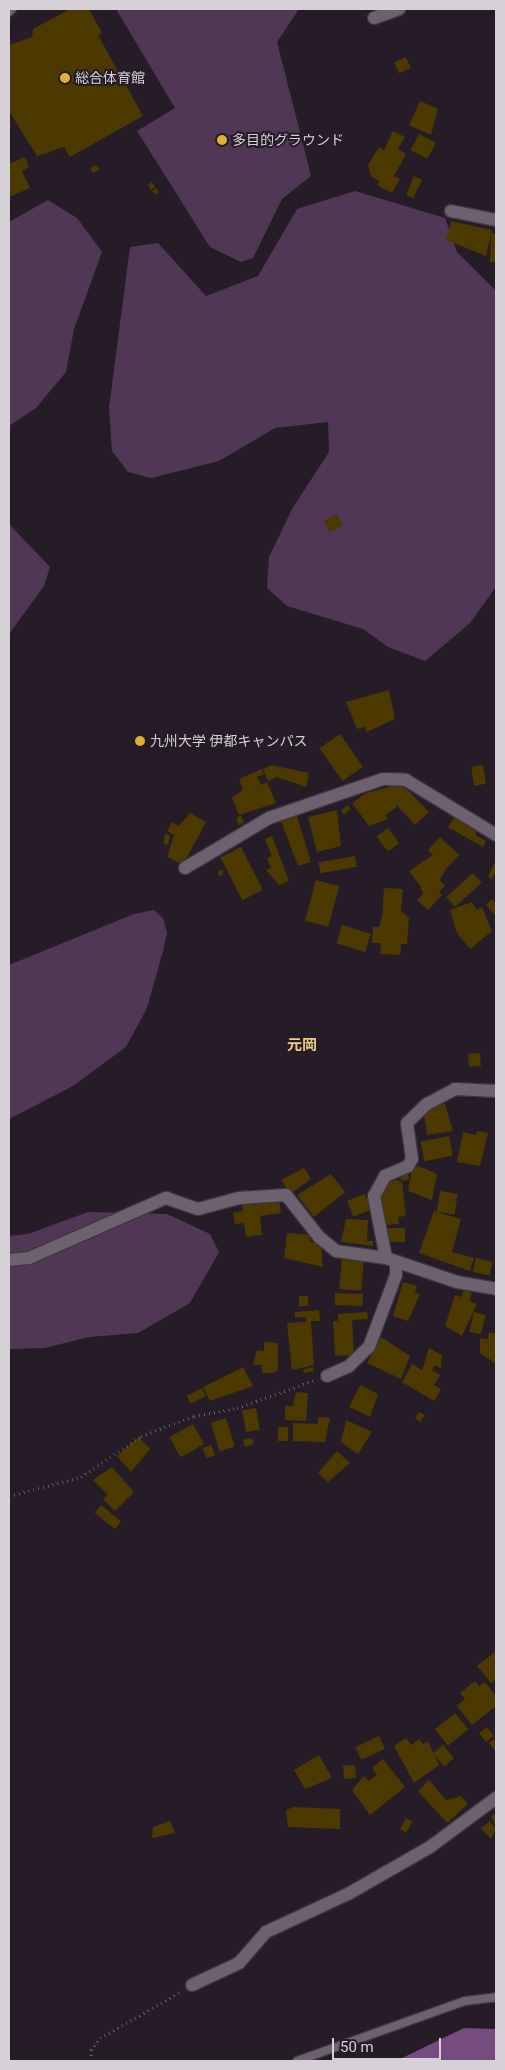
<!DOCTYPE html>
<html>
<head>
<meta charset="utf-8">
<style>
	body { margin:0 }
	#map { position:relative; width:505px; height:2070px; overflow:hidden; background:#251c27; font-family:Roboto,"Noto Sans JP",sans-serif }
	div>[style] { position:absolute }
	.green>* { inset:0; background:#513756 }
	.water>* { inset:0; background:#754c7d }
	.building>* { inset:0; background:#4c3900; transform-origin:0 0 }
	.path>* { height:2.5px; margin-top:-1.25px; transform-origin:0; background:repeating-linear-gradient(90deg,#615963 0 1px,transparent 0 5px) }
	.roads { filter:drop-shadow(1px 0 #3e3640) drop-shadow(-1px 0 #3e3640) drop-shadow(0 1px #3e3640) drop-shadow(0 -1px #3e3640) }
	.lane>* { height:8px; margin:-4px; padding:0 4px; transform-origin:4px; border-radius:4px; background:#6d616f }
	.street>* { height:12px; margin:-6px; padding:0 6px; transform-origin:6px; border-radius:6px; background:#6d616f }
	.dots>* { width:14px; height:14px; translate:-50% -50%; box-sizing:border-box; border:2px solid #251c27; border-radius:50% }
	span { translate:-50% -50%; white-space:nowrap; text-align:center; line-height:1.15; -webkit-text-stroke:4px #251c27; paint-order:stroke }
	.poi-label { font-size:14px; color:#d6d0d7 }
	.left { translate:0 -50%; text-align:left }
	.neighbourhood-label { font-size:15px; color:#eece83; font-weight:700 }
	.frame { position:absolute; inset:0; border:10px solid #d6d0d7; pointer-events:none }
	.scale { position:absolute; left:332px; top:2038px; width:109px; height:22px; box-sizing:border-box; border:2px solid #d6d0d7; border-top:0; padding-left:6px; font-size:15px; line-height:18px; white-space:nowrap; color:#d6d0d7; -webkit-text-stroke:4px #251c27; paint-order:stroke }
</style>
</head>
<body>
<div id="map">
	<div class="green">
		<i style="clip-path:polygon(116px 9px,299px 9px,277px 42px,311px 176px,282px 199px,253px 258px,241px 262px,210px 247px,137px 131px,175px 108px)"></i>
		<i style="clip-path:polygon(355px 191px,445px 218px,457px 252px,496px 291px,496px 587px,470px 623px,425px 661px,388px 647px,363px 629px,287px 606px,267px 588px,269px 557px,292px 509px,329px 452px,328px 422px,275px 428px,219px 461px,151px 478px,128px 472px,112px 451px,109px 408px,130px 247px,158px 243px,206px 296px,258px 276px,297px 209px)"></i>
		<i style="clip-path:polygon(48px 200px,77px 218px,102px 252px,74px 329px,66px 372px,36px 408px,9px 426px,9px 222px)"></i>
		<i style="clip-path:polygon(9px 524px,50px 567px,44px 586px,9px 634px)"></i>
		<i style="clip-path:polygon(154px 910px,163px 918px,167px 933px,163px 951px,147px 1008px,126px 1047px,73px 1086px,9px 1119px,9px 965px,134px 914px)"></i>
		<i style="clip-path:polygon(88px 1212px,167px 1214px,210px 1234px,219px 1252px,190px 1303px,138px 1333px,89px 1337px,45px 1348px,9px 1349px,9px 1236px,28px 1234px)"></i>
	</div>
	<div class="water">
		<i style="clip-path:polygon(464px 2028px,496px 2029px,496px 2061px,396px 2061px)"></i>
	</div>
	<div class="building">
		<i style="clip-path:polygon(70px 9px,89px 9px,102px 33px,98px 35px,143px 116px,70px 157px,64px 147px,37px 156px,9px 111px,9px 45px,32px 37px,33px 29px)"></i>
		<i style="left:406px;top:57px;width:12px;height:13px;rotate:66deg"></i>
		<i style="clip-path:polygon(420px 101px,438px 109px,431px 135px,409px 125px)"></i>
		<i style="clip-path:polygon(393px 131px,405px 137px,398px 149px,406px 154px,394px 176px,400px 179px,392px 193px,377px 185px,379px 181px,371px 176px,368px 165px,379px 147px,384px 150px)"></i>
		<i style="left:419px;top:134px;width:19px;height:18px;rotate:28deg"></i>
		<i style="clip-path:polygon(25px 157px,29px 167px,22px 171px,30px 188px,9px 197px,9px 164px)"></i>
		<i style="clip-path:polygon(97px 165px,99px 170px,93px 173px,90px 168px)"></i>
		<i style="clip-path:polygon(414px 176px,422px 180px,413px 198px,406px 195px)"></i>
		<i style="clip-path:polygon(152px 182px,155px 187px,151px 190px,148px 185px)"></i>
		<i style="left:156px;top:188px;width:5px;height:5px;rotate:53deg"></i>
		<i style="clip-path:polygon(451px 221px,492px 230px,486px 256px,446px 240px)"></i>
		<i style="clip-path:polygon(491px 233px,496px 234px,496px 262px,490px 262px)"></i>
		<i style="left:337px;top:514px;width:13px;height:15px;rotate:63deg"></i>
		<i style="clip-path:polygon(389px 690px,395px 719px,367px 732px,365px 727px,357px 729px,346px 702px)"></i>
		<i style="left:340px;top:734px;width:40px;height:25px;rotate:55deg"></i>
		<i style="clip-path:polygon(271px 765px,309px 773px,306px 787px,277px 777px,268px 781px,263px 769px)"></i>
		<i style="left:483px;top:765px;width:19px;height:12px;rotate:81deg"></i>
		<i style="clip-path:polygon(262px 769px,264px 774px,257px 777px,261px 785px,267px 782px,276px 803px,239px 815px,232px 798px,243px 790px,239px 779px)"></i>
		<i style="clip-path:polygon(402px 784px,429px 812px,415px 825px,395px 803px,397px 807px,385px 815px,388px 819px,369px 826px,352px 803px,366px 793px)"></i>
		<i style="left:348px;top:805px;width:5px;height:9px;rotate:53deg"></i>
		<i style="clip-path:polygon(337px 810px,341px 846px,317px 852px,308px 817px)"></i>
		<i style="clip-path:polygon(190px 813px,206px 822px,183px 865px,167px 857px,174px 835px,167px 831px,172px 822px,179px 826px)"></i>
		<i style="clip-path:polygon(241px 815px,244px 822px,239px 825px,236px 818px)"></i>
		<i style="clip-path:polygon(456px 815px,479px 829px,475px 835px,486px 841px,483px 847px,448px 827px)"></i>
		<i style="clip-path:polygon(297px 816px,311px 862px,298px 866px,281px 821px)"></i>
		<i style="left:388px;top:828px;width:19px;height:14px;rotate:54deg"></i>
		<i style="left:165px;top:834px;width:5px;height:10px;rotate:11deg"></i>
		<i style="clip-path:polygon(272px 836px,289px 881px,279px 885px,266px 870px,271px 868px,267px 858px,272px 856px,265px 839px)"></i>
		<i style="clip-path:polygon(440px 837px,459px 855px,445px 870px,440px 880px,445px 886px,439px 892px,442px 895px,428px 910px,417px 900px,423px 894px,420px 886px,409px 871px,433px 855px,428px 850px)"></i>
		<i style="left:241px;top:847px;width:48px;height:23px;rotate:63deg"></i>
		<i style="left:355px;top:856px;width:11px;height:37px;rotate:80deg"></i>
		<i style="clip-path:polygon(496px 859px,496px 871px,492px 879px,488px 877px)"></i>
		<i style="clip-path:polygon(219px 870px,224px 871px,222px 876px,218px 875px)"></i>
		<i style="left:473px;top:873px;width:13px;height:36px;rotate:48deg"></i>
		<i style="left:316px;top:880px;width:24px;height:42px;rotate:15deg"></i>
		<i style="clip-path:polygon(384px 888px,403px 889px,401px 911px,409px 918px,407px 944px,401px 944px,400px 955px,380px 954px,381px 943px,372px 943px,373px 927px,379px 927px,382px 917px)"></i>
		<i style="clip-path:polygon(492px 899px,496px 903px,496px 916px,486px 905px)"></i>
		<i style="clip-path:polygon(472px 902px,477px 910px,482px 907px,492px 931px,470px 949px,457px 933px,450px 910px)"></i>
		<i style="left:342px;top:925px;width:30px;height:19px;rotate:17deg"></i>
		<i style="left:480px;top:1053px;width:13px;height:12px;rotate:86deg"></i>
		<i style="clip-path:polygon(445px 1104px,453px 1131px,427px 1135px,423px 1107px)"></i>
		<i style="clip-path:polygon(477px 1131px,488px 1133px,480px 1166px,457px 1162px,463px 1132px,476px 1135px)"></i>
		<i style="left:449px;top:1136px;width:20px;height:29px;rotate:79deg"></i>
		<i style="clip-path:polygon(419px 1166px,437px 1174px,432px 1200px,408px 1191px,412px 1169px)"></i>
		<i style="clip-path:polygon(304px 1168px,311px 1179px,290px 1194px,281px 1180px)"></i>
		<i style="left:408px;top:1171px;width:9px;height:8px;rotate:84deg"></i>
		<i style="clip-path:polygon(331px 1174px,345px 1192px,314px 1217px,297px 1195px)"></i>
		<i style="clip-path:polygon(396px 1180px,402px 1182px,406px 1216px,398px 1217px,399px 1224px,384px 1225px,380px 1192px,385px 1191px,384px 1182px)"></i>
		<i style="left:440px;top:1191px;width:18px;height:21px;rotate:9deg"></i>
		<i style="left:365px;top:1194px;width:17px;height:19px;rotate:69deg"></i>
		<i style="clip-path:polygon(279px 1198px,281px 1213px,260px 1216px,262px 1235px,246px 1237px,244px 1223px,235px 1224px,233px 1213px,243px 1211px,242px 1203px)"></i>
		<i style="clip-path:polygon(434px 1211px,461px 1219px,452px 1252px,474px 1258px,470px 1271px,419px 1253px)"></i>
		<i style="clip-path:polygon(346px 1219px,368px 1220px,367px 1241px,373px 1241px,373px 1246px,341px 1242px)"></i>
		<i style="left:386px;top:1228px;width:19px;height:14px"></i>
		<i style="clip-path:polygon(287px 1233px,311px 1235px,310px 1242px,321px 1244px,323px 1267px,284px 1258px)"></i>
		<i style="left:342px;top:1257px;width:22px;height:32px;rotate:5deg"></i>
		<i style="left:476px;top:1258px;width:17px;height:14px;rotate:13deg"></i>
		<i style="clip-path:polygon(403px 1282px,417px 1286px,415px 1293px,420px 1294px,408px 1321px,393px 1316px)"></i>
		<i style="clip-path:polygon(464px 1290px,472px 1293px,469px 1301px,477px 1304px,462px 1336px,445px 1326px,455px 1295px,461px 1297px)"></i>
		<i style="left:335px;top:1293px;width:28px;height:12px;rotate:2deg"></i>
		<i style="left:299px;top:1296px;width:9px;height:10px"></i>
		<i style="clip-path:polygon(319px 1310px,320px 1321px,311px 1321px,314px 1365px,292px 1370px,287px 1323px,306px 1322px,306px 1317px,295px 1318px,295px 1312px)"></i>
		<i style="clip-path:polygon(367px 1312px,368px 1319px,352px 1320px,354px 1355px,335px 1356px,333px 1321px,338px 1321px,338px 1314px)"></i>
		<i style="left:474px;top:1312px;width:12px;height:20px;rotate:14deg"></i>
		<i style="clip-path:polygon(489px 1332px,496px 1334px,496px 1364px,480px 1353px,480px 1338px,488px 1339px)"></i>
		<i style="clip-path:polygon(381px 1337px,410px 1356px,401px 1379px,367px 1363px)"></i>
		<i style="clip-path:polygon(264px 1342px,278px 1343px,278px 1370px,273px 1373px,262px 1373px,262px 1365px,253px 1365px,257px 1350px,264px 1351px)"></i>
		<i style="clip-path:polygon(429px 1348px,442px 1355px,441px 1368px,435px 1365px,432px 1370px,440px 1375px,434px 1385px,441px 1389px,434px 1401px,402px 1382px,412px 1364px,422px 1370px)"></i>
		<i style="clip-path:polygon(243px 1367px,253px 1386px,210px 1401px,203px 1387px)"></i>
		<i style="left:313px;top:1367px;width:4px;height:10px;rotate:76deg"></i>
		<i style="clip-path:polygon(360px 1385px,378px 1394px,370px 1417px,349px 1407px)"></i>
		<i style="left:202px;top:1388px;width:9px;height:17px;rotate:63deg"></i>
		<i style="clip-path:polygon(296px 1392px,308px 1393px,306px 1421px,285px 1420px,285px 1406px,293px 1406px)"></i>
		<i style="left:256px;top:1408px;width:22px;height:14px;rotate:80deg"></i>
		<i style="clip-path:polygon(419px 1412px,425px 1415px,420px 1422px,415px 1418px)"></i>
		<i style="clip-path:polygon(318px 1417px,330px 1418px,325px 1442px,293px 1441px,293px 1423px,318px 1424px)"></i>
		<i style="left:226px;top:1418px;width:30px;height:16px;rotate:73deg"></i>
		<i style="clip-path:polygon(346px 1420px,372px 1432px,358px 1454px,341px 1442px)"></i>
		<i style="left:193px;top:1424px;width:23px;height:27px;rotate:61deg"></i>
		<i style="left:278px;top:1427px;width:10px;height:14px"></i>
		<i style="clip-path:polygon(139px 1437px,150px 1449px,131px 1472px,117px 1456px)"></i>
		<i style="clip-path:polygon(252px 1438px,254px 1444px,245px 1447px,243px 1440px)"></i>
		<i style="left:211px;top:1445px;width:11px;height:9px;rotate:68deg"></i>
		<i style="clip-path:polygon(337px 1451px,350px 1463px,328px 1482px,318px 1473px)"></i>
		<i style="clip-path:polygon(112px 1467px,134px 1492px,115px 1511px,103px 1499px,108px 1495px,93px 1480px)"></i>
		<i style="left:101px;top:1505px;width:26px;height:10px;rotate:39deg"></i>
		<i style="clip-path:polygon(495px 1652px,496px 1679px,491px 1683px,477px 1666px)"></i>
		<i style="clip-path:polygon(475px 1681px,479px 1686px,485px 1682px,496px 1696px,496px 1706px,472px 1725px,457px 1706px,465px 1699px,460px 1693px)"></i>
		<i style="left:455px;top:1713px;width:21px;height:26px;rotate:51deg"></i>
		<i style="left:487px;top:1727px;width:11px;height:10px;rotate:52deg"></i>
		<i style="left:379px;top:1736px;width:14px;height:26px;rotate:65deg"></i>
		<i style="clip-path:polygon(406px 1738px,411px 1745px,419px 1739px,423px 1744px,428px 1741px,439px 1765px,414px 1783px,394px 1746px)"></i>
		<i style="clip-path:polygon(494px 1739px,496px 1742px,496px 1752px,489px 1743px)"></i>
		<i style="left:443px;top:1745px;width:17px;height:13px;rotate:50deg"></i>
		<i style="clip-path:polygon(319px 1755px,332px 1778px,305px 1789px,294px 1770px)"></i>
		<i style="clip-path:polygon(383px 1759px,405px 1787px,370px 1815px,352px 1790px,364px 1776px,369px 1781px,377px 1775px,372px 1768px)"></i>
		<i style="left:355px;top:1765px;width:13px;height:12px;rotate:86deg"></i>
		<i style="clip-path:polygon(429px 1780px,446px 1800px,461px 1796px,468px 1804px,447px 1823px,418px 1791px)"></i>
		<i style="clip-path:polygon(294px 1807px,340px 1809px,340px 1829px,288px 1827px,286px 1810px)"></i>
		<i style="clip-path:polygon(496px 1813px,496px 1828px,491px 1816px)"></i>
		<i style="left:406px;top:1818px;width:7px;height:13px;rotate:27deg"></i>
		<i style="clip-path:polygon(170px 1821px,175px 1833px,152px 1838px,153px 1827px)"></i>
		<i style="clip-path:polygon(490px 1821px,496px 1829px,491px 1839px,481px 1828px)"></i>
	</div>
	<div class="path">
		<i style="left:9px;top:1496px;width:74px;rotate:-14.8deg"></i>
		<i style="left:81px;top:1477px;width:73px;rotate:-34.3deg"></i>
		<i style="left:141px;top:1436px;width:57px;rotate:-20.7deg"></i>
		<i style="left:194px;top:1416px;width:44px;rotate:-10.5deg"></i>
		<i style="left:237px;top:1408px;width:83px;rotate:-19.7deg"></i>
		<i style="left:91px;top:2061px;width:11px;rotate:-90deg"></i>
		<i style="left:91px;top:2050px;width:15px;rotate:-53deg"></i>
		<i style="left:100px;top:2038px;width:95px;rotate:-29.8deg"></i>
	</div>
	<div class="roads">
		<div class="lane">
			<i style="left:9px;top:12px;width:4px;rotate:-45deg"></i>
			<i style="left:297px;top:2061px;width:178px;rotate:-19.7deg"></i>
			<i style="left:465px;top:2001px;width:31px;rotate:-7deg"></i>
		</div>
		<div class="street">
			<i style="left:374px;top:18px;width:27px;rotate:-20deg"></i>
			<i style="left:451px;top:211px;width:46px;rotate:11.3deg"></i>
			<i style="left:185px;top:868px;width:98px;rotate:-30.8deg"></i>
			<i style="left:269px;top:818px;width:120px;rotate:-18.9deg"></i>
			<i style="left:383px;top:779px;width:23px;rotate:2deg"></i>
			<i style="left:406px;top:780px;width:105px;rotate:31.4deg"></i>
			<i style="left:386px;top:1258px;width:63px;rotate:-101deg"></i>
			<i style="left:374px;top:1196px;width:23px;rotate:-61deg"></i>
			<i style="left:385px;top:1176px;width:25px;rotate:-23deg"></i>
			<i style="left:408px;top:1166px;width:8px;rotate:-60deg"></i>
			<i style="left:412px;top:1159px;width:36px;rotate:-98deg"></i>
			<i style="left:407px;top:1123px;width:28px;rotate:-44deg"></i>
			<i style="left:427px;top:1104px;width:32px;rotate:-28deg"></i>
			<i style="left:455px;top:1089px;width:41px;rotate:2.8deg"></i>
			<i style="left:9px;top:1260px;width:20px;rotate:-6deg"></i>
			<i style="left:29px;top:1258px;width:150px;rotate:-23.7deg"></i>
			<i style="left:166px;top:1198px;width:34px;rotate:19deg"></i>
			<i style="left:198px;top:1209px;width:42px;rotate:-15deg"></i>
			<i style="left:239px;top:1198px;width:47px;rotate:-3.7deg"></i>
			<i style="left:286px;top:1195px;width:53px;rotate:51.8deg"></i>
			<i style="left:319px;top:1237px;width:22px;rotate:39deg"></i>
			<i style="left:336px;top:1251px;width:50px;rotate:8deg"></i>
			<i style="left:386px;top:1258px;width:75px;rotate:18.7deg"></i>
			<i style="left:457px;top:1282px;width:40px;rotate:10deg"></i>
			<i style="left:327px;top:1376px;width:24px;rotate:-24deg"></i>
			<i style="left:349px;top:1366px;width:28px;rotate:-44deg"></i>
			<i style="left:369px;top:1347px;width:77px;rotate:-69.4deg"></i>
			<i style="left:396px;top:1275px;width:13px;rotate:-90deg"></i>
			<i style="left:192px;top:1985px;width:52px;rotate:-25.1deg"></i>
			<i style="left:239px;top:1963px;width:41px;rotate:-48.9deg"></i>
			<i style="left:266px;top:1932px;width:90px;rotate:-24.9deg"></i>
			<i style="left:348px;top:1894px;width:95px;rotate:-29.8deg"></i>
			<i style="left:430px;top:1847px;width:82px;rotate:-36.6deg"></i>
		</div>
	</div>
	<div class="dots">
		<i style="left:65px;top:78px;background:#dfb033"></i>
		<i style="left:222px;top:140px;background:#dfb033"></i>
		<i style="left:140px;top:741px;background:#dfb033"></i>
	</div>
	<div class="poi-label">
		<span class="left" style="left:75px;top:78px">総合体育館</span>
		<span class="left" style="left:232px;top:140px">多目的グラウンド</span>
		<span class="left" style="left:150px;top:741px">九州大学 伊都キャンパス</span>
	</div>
	<div class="neighbourhood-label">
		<span style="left:302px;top:1046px">元岡</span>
	</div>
	<div class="frame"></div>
	<div class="scale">50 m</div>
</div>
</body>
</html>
